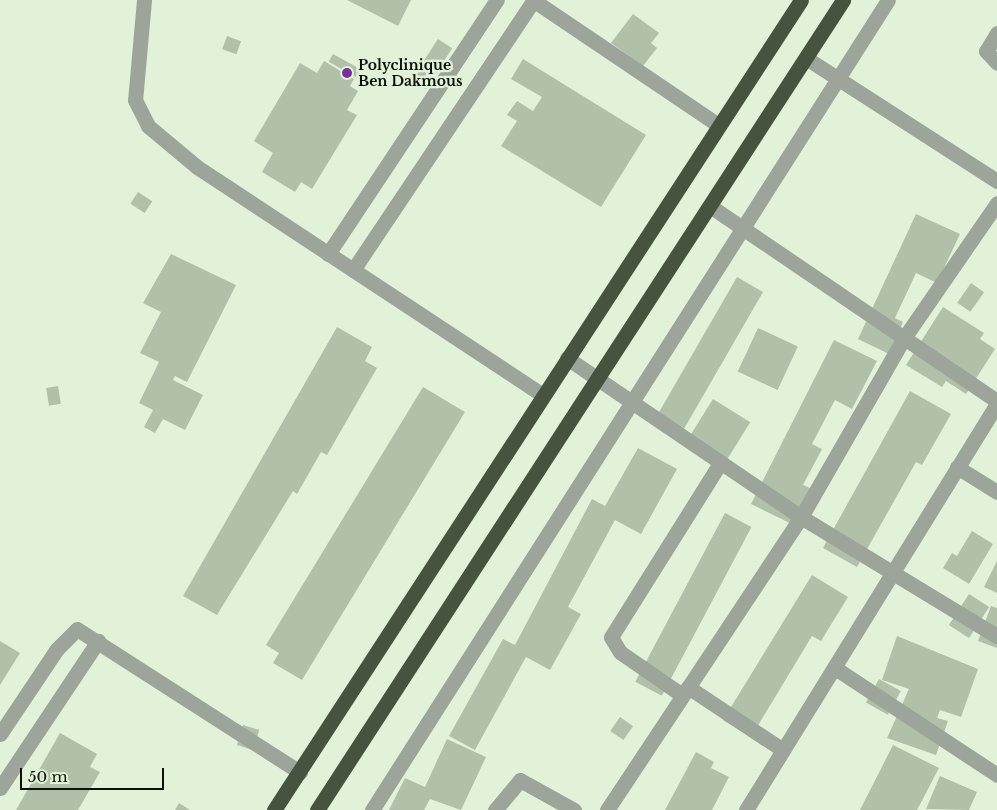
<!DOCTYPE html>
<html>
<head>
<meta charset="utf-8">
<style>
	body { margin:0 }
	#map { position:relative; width:997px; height:810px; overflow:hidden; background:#e2f2d9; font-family:"Libre Baskerville",serif }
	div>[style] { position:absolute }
	.building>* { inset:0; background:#b1c0a8; transform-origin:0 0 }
	.street>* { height:15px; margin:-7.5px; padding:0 7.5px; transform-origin:7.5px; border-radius:7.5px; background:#9da499 }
	.highway>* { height:15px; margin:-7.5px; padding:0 7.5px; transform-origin:7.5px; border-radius:7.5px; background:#46533e }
	.dots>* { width:14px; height:14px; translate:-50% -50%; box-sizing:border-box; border:2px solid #e2f2d9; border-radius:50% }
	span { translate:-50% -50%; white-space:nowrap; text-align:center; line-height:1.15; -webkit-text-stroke:4.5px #e2f2d9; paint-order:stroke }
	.poi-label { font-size:14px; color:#0c1109; font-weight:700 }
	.left { translate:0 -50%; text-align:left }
	.scale { position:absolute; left:20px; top:768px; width:144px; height:22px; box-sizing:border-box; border:2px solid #0c1109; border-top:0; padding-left:6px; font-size:15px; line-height:18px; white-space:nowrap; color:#0c1109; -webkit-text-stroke:4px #e2f2d9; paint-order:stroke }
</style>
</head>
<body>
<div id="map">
	<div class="building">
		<i style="clip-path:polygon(347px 0,411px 0,398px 26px)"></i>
		<i style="clip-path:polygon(633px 14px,659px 33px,651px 43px,657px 48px,643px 66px,611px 43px)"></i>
		<i style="left:227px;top:36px;width:15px;height:14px;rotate:20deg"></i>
		<i style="left:438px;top:39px;width:17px;height:49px;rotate:33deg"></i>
		<i style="left:333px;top:54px;width:31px;height:9px;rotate:29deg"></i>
		<i style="clip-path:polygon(523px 59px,646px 135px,601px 207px,501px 146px,517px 121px,507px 115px,517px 101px,533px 111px,542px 97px,511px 79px)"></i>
		<i style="clip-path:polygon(324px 61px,354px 79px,350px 86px,358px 91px,347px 110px,357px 115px,312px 189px,301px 182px,295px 192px,262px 172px,273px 153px,254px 141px,300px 63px,317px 73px)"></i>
		<i style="left:138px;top:192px;width:17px;height:14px;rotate:33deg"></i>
		<i style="clip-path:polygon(916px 214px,960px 234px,937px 283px,916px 273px,895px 318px,903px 322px,889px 354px,858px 339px)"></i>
		<i style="clip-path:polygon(171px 254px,236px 285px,187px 382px,175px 376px,173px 380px,203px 395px,185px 430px,163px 419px,155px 433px,144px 427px,153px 410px,139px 403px,159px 362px,140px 353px,161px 312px,143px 303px)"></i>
		<i style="left:737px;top:277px;width:30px;height:163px;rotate:30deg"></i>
		<i style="left:971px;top:283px;width:16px;height:24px;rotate:35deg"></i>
		<i style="clip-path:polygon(943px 307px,984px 333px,980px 339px,995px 349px,966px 394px,946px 381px,942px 387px,906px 365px)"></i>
		<i style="clip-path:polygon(337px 327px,372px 347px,365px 361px,377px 368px,327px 455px,321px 452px,297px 494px,293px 491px,217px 615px,183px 596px)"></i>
		<i style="left:758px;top:328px;width:44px;height:48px;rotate:25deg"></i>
		<i style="clip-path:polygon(834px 340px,877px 361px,852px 409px,835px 400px,812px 444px,822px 449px,803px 485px,814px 490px,796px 526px,751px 504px)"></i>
		<i style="left:58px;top:386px;width:18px;height:12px;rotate:81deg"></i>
		<i style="clip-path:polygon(423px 387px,465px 412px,302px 680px,273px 663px,279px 653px,266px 645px)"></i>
		<i style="clip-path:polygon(910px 391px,951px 414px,922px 465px,916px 462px,857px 567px,823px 548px)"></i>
		<i style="left:713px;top:399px;width:44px;height:49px;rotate:32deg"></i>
		<i style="clip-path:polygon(638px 448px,677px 469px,641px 534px,615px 520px,568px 607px,581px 614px,550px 670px,526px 657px,475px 750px,449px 736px,503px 639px,515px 645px,592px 499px,605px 506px)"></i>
		<i style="left:725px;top:513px;width:30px;height:191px;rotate:28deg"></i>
		<i style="clip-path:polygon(972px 531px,993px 544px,969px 584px,943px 568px,952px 553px,957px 556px)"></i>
		<i style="clip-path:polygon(997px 561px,997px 593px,984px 587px)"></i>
		<i style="clip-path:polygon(812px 575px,848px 597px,821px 641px,812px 636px,751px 737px,723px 720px)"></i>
		<i style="left:969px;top:594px;width:24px;height:37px;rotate:33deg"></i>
		<i style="clip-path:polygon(991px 606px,997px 608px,997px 648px,978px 641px)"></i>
		<i style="clip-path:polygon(897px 636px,978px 669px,961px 717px,940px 710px,937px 718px,948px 721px,936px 755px,887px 738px,909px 689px,882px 680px)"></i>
		<i style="clip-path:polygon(0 641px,20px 653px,0 685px)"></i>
		<i style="left:879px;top:679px;width:25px;height:27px;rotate:29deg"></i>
		<i style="left:620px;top:717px;width:16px;height:17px;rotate:35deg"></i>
		<i style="left:243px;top:725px;width:17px;height:21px;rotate:17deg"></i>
		<i style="clip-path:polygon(60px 733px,97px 754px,90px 767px,100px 772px,78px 810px,16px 810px)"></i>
		<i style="clip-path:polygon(447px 739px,486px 757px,461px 810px,430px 799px,424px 810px,389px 810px,405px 778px,425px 787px)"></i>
		<i style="clip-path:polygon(893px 745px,939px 768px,917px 810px,860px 810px)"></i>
		<i style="clip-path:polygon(696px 752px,714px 762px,711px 768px,729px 777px,712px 810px,665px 810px)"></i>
		<i style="clip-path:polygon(940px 776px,977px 792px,969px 810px,926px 809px)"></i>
		<i style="clip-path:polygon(179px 803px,190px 810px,175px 810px)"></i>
	</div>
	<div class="street">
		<i style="left:144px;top:0;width:100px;rotate:95.1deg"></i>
		<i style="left:135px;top:100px;width:29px;rotate:63deg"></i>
		<i style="left:148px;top:126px;width:64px;rotate:39.9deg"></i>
		<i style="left:197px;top:167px;width:414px;rotate:33.4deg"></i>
		<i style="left:533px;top:0;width:223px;rotate:34deg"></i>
		<i style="left:997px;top:33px;width:21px;rotate:121deg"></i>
		<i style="left:986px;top:51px;width:16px;rotate:47deg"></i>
		<i style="left:806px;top:58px;width:227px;rotate:32.8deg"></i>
		<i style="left:710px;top:206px;width:347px;rotate:34.2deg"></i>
		<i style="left:328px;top:254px;width:305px;rotate:-56.4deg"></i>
		<i style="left:353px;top:270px;width:325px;rotate:-56.2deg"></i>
		<i style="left:567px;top:358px;width:283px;rotate:34.2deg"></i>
		<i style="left:801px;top:517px;width:229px;rotate:31.3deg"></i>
		<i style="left:957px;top:467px;width:47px;rotate:32deg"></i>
		<i style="left:835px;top:668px;width:194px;rotate:33.4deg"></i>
		<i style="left:688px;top:687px;width:114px;rotate:33.6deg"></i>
		<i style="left:682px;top:695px;width:75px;rotate:-145.3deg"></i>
		<i style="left:620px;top:652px;width:17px;rotate:-121deg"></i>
		<i style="left:611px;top:637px;width:205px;rotate:-57.9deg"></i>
		<i style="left:0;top:734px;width:102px;rotate:-56.2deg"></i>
		<i style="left:57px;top:649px;width:28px;rotate:-45deg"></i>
		<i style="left:77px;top:629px;width:265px;rotate:32.7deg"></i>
		<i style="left:0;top:788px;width:177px;rotate:-56.3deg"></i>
		<i style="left:372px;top:810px;width:960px;rotate:-57.5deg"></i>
		<i style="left:495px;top:810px;width:39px;rotate:-50deg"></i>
		<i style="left:520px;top:780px;width:62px;rotate:29.1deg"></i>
		<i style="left:607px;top:810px;width:351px;rotate:-56.5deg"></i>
		<i style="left:801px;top:517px;width:207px;rotate:-60.1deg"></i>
		<i style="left:904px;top:338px;width:164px;rotate:-55.4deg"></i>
		<i style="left:746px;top:810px;width:477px;rotate:-58.3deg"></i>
	</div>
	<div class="highway">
		<i style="left:274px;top:810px;width:966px;rotate:-56.95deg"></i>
		<i style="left:317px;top:810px;width:966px;rotate:-57deg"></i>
	</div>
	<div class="dots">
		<i style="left:347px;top:73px;background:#7c2d9e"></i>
	</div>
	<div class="poi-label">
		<span class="left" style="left:358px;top:73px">Polyclinique<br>Ben Dakmous</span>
	</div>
	<div class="scale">50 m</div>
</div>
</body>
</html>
